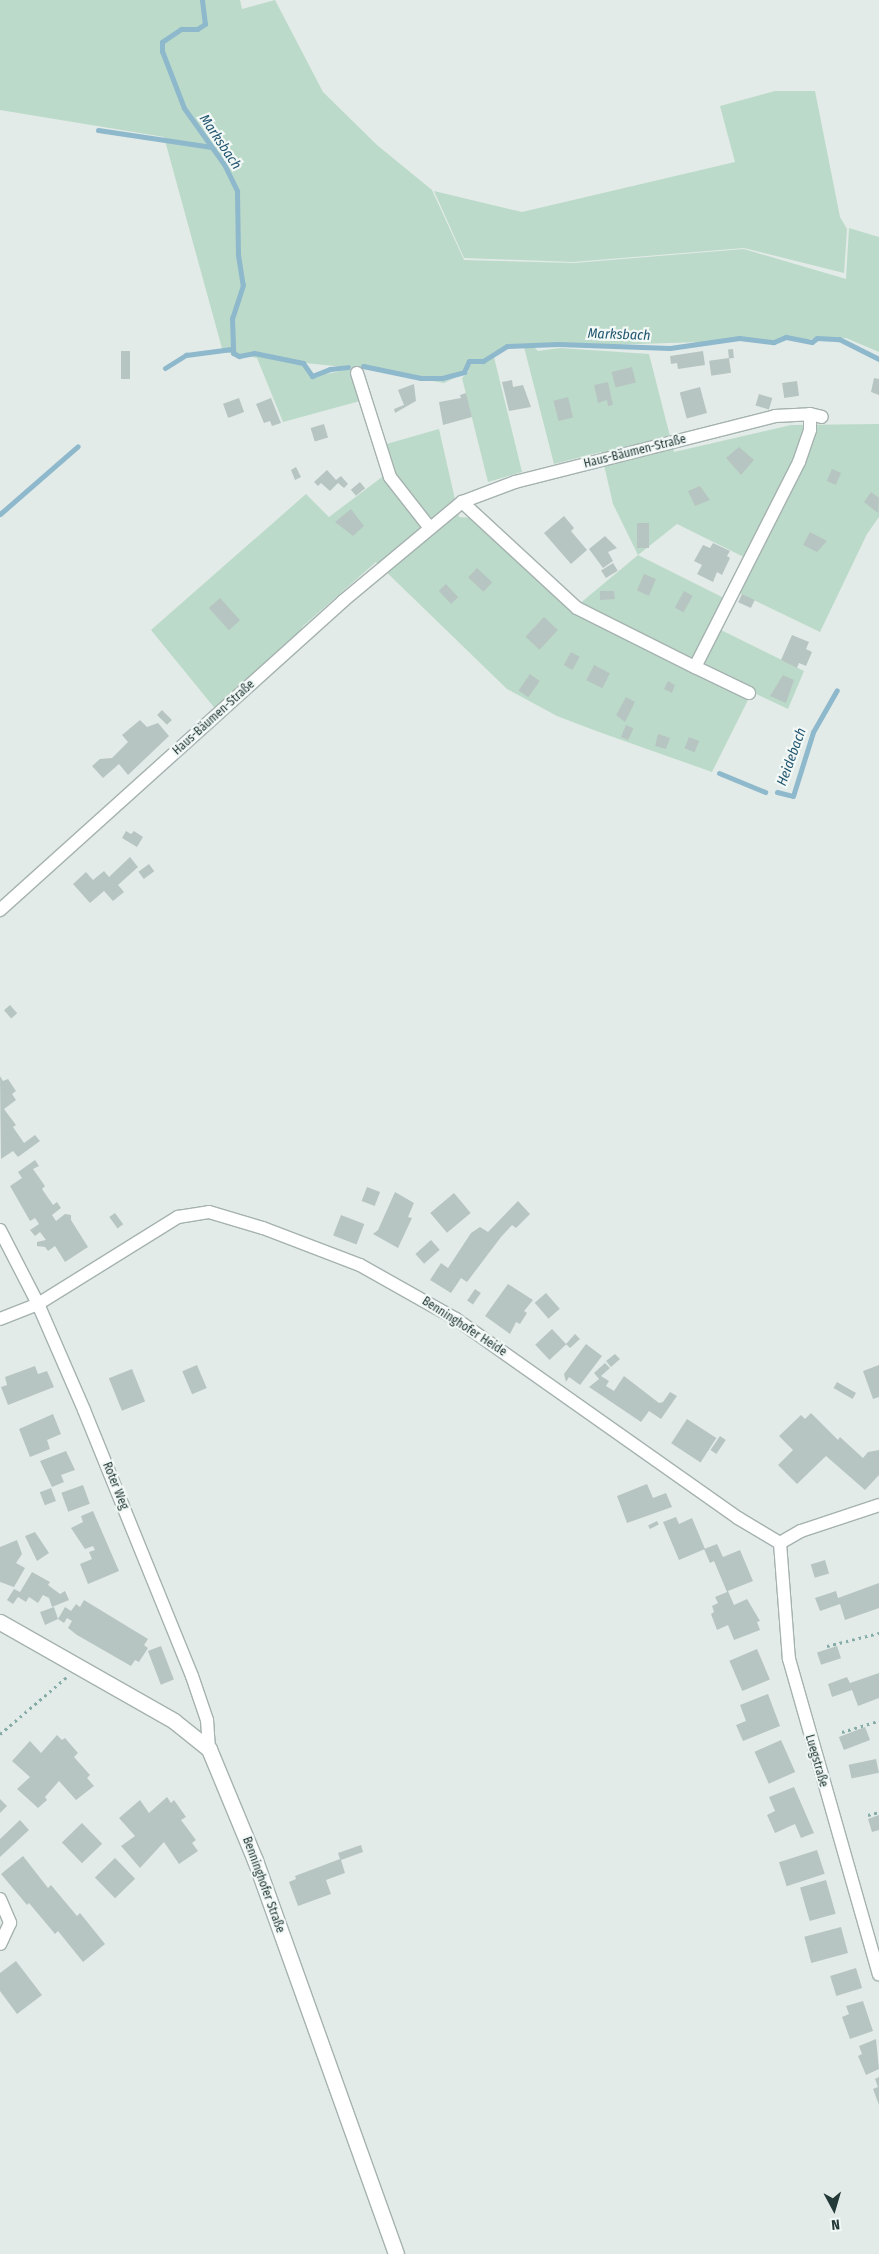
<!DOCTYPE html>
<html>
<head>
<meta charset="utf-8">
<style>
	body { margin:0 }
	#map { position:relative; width:879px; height:2254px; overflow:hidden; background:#e2ebe8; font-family:"Fira Sans Condensed",sans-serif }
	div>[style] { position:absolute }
	.green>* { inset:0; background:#bcdac9 }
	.stream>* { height:5px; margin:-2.5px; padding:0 2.5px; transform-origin:2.5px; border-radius:2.5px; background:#8eb8cb }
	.building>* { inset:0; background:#b7c5c2; transform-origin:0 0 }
	.path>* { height:3px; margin-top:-1.5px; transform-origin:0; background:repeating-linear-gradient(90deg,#85aca6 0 2.5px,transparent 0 6.5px) }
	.roads { filter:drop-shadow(1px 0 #a5b2b0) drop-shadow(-1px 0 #a5b2b0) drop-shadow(0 1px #a5b2b0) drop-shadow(0 -1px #a5b2b0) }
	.minor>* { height:12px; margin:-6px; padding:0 6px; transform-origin:6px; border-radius:6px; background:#fff }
	.secondary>* { height:15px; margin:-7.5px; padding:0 7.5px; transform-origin:7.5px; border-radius:7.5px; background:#fff }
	span { translate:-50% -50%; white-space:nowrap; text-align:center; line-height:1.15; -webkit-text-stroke:4.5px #f2f8f6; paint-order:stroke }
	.street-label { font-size:12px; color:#233a38 }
	.water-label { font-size:14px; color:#235771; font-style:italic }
	.north { position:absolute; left:809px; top:2184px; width:50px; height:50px; -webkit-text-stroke:4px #f2f8f6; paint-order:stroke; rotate:174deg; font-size:14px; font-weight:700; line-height:20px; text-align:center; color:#233a38 }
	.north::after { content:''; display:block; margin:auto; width:18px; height:22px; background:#233a38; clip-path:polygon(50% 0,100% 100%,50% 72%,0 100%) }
</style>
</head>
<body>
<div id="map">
	<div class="green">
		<i style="clip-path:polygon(0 0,240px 0,242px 9px,275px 0,323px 92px,377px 145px,432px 190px,464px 260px,574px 263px,744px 249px,846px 279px,849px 228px,879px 237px,879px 352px,846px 338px,534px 347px,538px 351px,560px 348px,649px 354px,674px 452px,791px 425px,879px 424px,879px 517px,867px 534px,820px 632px,737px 592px,752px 561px,677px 524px,638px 555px,726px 599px,719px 629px,804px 671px,788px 709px,752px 692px,712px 772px,599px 732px,557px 716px,507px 689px,376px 562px,302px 627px,304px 633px,217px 711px,151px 630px,306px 494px,329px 517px,390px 471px,383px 445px,439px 429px,459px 517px,473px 518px,578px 605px,638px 555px,613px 504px,601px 452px,554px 464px,524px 347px,509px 347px,494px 357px,522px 472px,488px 482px,462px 378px,470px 370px,444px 383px,364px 369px,286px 361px,305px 366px,312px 377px,350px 369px,360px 401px,283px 422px,257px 358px,223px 352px,164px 137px,0 110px)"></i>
		<i style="clip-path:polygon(775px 91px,815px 91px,840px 217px,847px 229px,844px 273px,744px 248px,573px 262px,464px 258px,434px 191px,522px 212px,735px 162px,720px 106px)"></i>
	</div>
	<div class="stream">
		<i style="left:202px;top:0;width:24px;rotate:83deg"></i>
		<i style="left:205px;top:24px;width:9px;rotate:148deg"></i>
		<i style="left:197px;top:29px;width:16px;rotate:180deg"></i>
		<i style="left:181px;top:29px;width:23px;rotate:146deg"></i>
		<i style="left:162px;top:42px;width:9px;rotate:90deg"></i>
		<i style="left:162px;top:51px;width:61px;rotate:68.9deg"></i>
		<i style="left:184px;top:108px;width:69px;rotate:54.5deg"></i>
		<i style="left:224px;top:164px;width:30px;rotate:64deg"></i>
		<i style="left:237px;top:191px;width:64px;rotate:89.1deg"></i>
		<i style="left:238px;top:255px;width:30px;rotate:81deg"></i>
		<i style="left:243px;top:285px;width:35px;rotate:108deg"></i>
		<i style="left:232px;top:318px;width:35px;rotate:88deg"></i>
		<i style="left:233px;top:353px;width:7px;rotate:27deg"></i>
		<i style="left:239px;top:356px;width:15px;rotate:-11deg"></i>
		<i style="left:254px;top:353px;width:50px;rotate:11.5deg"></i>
		<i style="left:303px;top:363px;width:16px;rotate:55deg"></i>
		<i style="left:312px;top:376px;width:19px;rotate:-21deg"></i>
		<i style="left:330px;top:369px;width:18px;rotate:-6deg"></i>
		<i style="left:98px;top:130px;width:115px;rotate:8.5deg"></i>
		<i style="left:363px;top:366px;width:59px;rotate:11.7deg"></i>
		<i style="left:421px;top:378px;width:21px"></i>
		<i style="left:442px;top:378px;width:23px;rotate:-15deg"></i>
		<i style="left:464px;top:372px;width:12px;rotate:-66deg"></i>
		<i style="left:469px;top:361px;width:14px"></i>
		<i style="left:483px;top:361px;width:28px;rotate:-32deg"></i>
		<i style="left:507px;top:346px;width:51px;rotate:-2.2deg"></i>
		<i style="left:558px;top:344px;width:112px;rotate:2deg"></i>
		<i style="left:670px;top:348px;width:70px;rotate:-8.2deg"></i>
		<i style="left:739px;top:338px;width:35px;rotate:7deg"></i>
		<i style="left:774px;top:342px;width:13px;rotate:-23deg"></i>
		<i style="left:786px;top:337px;width:26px;rotate:11deg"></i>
		<i style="left:812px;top:342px;width:6px;rotate:-39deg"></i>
		<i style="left:817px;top:338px;width:22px;rotate:3deg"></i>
		<i style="left:839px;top:339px;width:45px;rotate:26.6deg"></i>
		<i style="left:165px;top:368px;width:25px;rotate:-32deg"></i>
		<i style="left:186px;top:355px;width:46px;rotate:-7.4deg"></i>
		<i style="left:0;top:514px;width:103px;rotate:-41.1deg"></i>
		<i style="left:719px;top:773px;width:50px;rotate:22.4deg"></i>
		<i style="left:777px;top:792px;width:16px;rotate:14deg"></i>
		<i style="left:793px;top:796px;width:67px;rotate:-72.6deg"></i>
		<i style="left:813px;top:732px;width:48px;rotate:-60.3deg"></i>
	</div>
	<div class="building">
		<i style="left:733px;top:349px;width:9px;height:5px;rotate:84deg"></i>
		<i style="left:121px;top:351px;width:9px;height:28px"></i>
		<i style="clip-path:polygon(703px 351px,705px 365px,678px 369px,677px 363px,671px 364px,670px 356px)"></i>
		<i style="left:729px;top:358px;width:15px;height:20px;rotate:82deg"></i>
		<i style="left:632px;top:367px;width:16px;height:21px;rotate:76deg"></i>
		<i style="clip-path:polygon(874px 378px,879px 379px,879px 395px,871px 392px)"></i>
		<i style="clip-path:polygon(512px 380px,513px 387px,523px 385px,531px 407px,509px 411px,502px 382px)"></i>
		<i style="left:797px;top:381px;width:15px;height:15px;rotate:82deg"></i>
		<i style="clip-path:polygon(608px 382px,613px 405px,608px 406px,607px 400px,598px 403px,594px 385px)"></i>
		<i style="clip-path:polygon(414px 384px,416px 401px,395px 413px,394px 409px,404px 405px,398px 390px)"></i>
		<i style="left:700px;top:387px;width:27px;height:21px;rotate:75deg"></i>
		<i style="clip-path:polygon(466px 393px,472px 417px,443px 425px,439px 402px,461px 398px,460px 395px)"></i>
		<i style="left:759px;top:394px;width:14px;height:12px;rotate:17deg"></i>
		<i style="left:568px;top:397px;width:21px;height:15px;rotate:76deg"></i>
		<i style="left:239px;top:398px;width:15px;height:17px;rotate:70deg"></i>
		<i style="clip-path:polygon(271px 398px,281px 423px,272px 426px,270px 421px,264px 423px,256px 404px)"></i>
		<i style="left:324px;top:424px;width:14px;height:14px;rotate:73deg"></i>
		<i style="clip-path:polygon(739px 447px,754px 460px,741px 475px,726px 458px)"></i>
		<i style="clip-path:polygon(296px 467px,301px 477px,295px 480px,291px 470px)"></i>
		<i style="left:832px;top:469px;width:10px;height:13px;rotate:24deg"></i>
		<i style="clip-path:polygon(327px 470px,336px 480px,341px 476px,348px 484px,344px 488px,338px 483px,330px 491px,321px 483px,318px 486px,314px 482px)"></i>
		<i style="left:360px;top:482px;width:8px;height:12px;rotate:50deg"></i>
		<i style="clip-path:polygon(700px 486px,710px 500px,695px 506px,688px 491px)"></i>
		<i style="clip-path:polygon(871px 492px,879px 498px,878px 513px,864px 502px)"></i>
		<i style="clip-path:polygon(351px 509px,364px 526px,353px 536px,335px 522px)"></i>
		<i style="clip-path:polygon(564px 516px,574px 528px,571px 531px,587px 550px,571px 564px,544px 533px)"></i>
		<i style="left:637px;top:523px;width:12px;height:25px"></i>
		<i style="clip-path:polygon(810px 532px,827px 541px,817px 552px,803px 545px)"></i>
		<i style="clip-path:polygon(605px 536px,617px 548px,608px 552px,613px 561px,603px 568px,589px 549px)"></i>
		<i style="clip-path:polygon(713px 543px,730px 551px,727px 556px,730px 558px,722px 575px,717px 572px,713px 582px,697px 574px,702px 565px,694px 561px,703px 545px,710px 548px)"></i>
		<i style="left:613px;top:563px;width:9px;height:14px;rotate:58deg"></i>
		<i style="left:477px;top:568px;width:21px;height:13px;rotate:43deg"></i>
		<i style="left:644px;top:574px;width:13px;height:18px;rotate:23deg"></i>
		<i style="left:446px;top:584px;width:18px;height:10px;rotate:47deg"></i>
		<i style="clip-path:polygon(600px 591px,614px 591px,615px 599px,600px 600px)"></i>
		<i style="left:684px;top:591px;width:10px;height:19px;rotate:29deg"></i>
		<i style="left:742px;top:594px;width:14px;height:9px;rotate:25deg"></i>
		<i style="left:220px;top:598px;width:30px;height:15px;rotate:48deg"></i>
		<i style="left:544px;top:617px;width:19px;height:27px;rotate:43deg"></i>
		<i style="clip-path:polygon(792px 635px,809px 642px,806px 649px,812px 652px,806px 666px,799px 663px,797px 668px,781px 660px)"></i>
		<i style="left:571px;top:652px;width:10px;height:15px;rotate:29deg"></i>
		<i style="left:594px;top:665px;width:18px;height:17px;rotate:27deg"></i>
		<i style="left:530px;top:674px;width:12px;height:20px;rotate:35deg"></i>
		<i style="clip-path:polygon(783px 675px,794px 680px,786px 703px,770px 696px)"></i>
		<i style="clip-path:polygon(668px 681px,675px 685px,672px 693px,664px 689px)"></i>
		<i style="clip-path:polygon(626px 697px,635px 702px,625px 722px,616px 715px)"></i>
		<i style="left:162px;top:710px;width:14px;height:7px;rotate:45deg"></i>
		<i style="clip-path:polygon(140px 720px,147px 727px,158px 723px,169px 736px,128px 775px,119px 764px,103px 778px,92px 766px,100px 759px,112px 758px,128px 742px,122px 735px)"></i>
		<i style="left:626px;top:725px;width:8px;height:13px;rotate:23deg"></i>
		<i style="clip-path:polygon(658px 734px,670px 738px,666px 749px,655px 746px)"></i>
		<i style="left:689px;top:737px;width:11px;height:12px;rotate:22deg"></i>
		<i style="clip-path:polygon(126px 831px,131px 834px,134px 831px,143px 837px,137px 847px,122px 838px)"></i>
		<i style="clip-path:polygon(130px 857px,138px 867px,118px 885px,124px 892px,113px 901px,104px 891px,90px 903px,73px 884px,86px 872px,93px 880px,104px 871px,109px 877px)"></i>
		<i style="left:149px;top:864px;width:9px;height:13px;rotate:54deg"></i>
		<i style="left:10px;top:1005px;width:11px;height:8px;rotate:49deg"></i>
		<i style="clip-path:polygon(0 1076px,3px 1081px,8px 1079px,16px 1091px,12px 1094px,16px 1100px,4px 1109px,16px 1125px,13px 1127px,24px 1143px,35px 1135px,40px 1141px,18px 1157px,13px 1151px,1px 1159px)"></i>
		<i style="clip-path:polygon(35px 1160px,39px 1166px,33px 1169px,45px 1186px,42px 1189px,53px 1205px,57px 1202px,61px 1208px,52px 1215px,56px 1221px,65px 1214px,71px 1215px,71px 1220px,88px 1247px,65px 1262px,55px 1246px,48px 1251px,45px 1247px,37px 1246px,37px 1242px,46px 1240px,40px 1232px,35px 1236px,30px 1230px,39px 1224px,35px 1218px,30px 1221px,10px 1186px,22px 1178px,18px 1172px)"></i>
		<i style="left:367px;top:1187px;width:14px;height:15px;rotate:21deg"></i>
		<i style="clip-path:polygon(395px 1192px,414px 1203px,408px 1217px,412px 1218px,398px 1248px,373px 1234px,378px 1230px)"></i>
		<i style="left:454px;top:1193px;width:26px;height:31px;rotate:50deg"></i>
		<i style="clip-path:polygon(518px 1201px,530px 1214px,516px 1228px,512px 1225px,501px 1237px,467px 1282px,461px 1278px,451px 1293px,430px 1280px,441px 1263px,448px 1268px,471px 1233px,480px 1227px,488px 1232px)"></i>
		<i style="left:115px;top:1213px;width:14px;height:7px;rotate:54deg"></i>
		<i style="left:341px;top:1215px;width:25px;height:22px;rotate:21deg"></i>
		<i style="left:431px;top:1240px;width:13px;height:21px;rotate:48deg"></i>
		<i style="clip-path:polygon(508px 1284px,533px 1300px,524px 1311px,527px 1313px,520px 1324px,516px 1322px,510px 1334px,485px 1316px)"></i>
		<i style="left:475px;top:1289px;width:7px;height:14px;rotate:34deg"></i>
		<i style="left:546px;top:1293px;width:21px;height:15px;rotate:49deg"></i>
		<i style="left:552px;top:1329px;width:21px;height:23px;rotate:47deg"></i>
		<i style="clip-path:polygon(575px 1334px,580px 1339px,570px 1348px,566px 1344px)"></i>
		<i style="clip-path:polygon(586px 1344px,602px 1356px,580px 1385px,569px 1377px,566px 1382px,564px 1374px)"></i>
		<i style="clip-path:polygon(615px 1354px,620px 1359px,611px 1367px,606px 1361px)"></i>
		<i style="clip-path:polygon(605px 1363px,610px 1368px,601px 1376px,609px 1381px,606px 1386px,614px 1391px,624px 1376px,659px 1403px,663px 1402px,670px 1392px,677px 1396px,661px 1419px,649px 1411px,641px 1422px,589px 1387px,599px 1379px,594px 1373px)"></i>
		<i style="left:197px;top:1365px;width:25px;height:16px;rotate:67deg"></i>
		<i style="clip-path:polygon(879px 1365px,879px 1397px,873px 1399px,863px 1371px)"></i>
		<i style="clip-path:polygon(35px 1366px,38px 1374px,47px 1371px,54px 1387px,8px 1405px,1px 1387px,7px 1385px,5px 1377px)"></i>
		<i style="left:132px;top:1369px;width:35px;height:25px;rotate:68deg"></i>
		<i style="left:837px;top:1382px;width:22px;height:7px;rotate:30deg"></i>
		<i style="clip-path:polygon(811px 1413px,838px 1440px,840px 1437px,863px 1458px,868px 1452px,879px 1450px,879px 1475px,865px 1490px,826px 1456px,797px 1484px,778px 1465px,793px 1450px,779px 1436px,801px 1415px,805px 1419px)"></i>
		<i style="clip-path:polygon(53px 1414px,61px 1434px,47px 1440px,50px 1449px,30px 1457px,19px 1429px)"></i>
		<i style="left:687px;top:1419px;width:35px;height:29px;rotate:33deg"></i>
		<i style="left:720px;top:1436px;width:7px;height:17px;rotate:34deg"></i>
		<i style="clip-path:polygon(66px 1451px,75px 1470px,61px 1475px,64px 1482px,52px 1487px,40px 1461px)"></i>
		<i style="clip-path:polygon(647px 1484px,653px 1498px,666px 1493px,672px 1507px,627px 1523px,617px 1496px)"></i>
		<i style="left:83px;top:1485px;width:20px;height:23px;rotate:70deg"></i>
		<i style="left:51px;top:1488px;width:14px;height:12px;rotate:69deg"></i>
		<i style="clip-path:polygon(93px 1511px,119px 1571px,88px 1584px,80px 1564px,92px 1559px,89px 1552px,95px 1550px,93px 1546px,85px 1549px,71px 1528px,83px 1522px,81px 1516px)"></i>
		<i style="clip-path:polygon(676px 1517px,679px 1524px,692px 1518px,705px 1549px,679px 1560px,663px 1522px)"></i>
		<i style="left:657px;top:1521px;width:4px;height:10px;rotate:63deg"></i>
		<i style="clip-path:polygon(35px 1532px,49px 1553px,37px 1561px,25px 1536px)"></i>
		<i style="clip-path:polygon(17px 1540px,22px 1554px,16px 1563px,25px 1568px,14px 1587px,0 1582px,0 1547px)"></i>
		<i style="clip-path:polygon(717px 1544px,723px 1557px,740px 1550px,753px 1581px,728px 1591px,734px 1605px,747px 1599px,760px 1621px,757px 1622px,760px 1630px,734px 1640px,728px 1625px,717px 1630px,711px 1614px,714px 1612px,712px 1606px,718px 1603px,715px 1597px,727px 1592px,714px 1561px,710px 1563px,704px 1549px)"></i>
		<i style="left:825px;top:1560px;width:14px;height:15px;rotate:73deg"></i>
		<i style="clip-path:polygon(32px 1572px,50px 1582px,48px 1585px,60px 1594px,65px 1591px,69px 1600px,52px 1607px,49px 1598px,43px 1595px,38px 1603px,29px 1597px,26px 1602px,18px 1597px,13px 1604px,7px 1600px,14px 1589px,20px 1592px)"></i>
		<i style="clip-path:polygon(879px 1583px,879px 1608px,845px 1620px,840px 1604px,820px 1611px,815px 1598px,836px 1591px,838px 1598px)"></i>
		<i style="clip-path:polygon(84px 1600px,148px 1639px,144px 1645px,148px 1648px,139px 1662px,135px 1660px,131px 1666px,77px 1635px,68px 1628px,72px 1621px,67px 1618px,64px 1623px,58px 1619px,45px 1625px,40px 1612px,54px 1607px,58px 1619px,65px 1607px,71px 1611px,76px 1604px,80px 1607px)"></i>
		<i style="left:161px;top:1646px;width:36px;height:14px;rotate:69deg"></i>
		<i style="left:837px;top:1646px;width:13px;height:21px;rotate:72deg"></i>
		<i style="left:757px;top:1649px;width:33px;height:30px;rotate:67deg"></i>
		<i style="clip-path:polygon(879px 1673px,879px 1698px,858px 1706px,852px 1690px,832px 1697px,828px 1684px,847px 1677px,850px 1683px)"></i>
		<i style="clip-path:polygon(768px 1694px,780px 1726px,743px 1741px,736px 1725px,746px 1721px,740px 1705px)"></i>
		<i style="left:865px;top:1727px;width:14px;height:28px;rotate:69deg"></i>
		<i style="clip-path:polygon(57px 1735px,62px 1740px,65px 1738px,78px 1753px,74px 1757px,90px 1775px,87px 1778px,94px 1786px,76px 1800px,59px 1781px,45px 1797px,47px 1800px,38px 1808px,17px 1789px,30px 1777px,12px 1761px,30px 1741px,41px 1753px)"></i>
		<i style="left:781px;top:1740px;width:35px;height:29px;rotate:66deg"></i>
		<i style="left:876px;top:1759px;width:14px;height:28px;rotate:78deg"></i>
		<i style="clip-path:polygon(794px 1787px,814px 1833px,801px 1838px,795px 1824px,775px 1833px,767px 1815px,775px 1811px,769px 1797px)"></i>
		<i style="clip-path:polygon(167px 1797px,171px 1803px,174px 1800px,186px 1817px,181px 1820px,196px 1840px,192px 1843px,198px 1851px,179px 1864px,164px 1842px,140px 1868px,121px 1846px,135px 1836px,119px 1818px,140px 1800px,149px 1813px)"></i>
		<i style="clip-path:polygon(0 1799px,7px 1806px,0 1813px)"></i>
		<i style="clip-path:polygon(879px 1815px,879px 1830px,872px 1832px,868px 1819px)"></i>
		<i style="clip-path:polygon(20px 1820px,29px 1830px,0 1857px,0 1839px)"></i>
		<i style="left:82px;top:1823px;width:29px;height:28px;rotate:46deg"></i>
		<i style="clip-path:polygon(361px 1845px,363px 1852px,341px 1860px,345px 1873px,326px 1880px,331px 1894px,298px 1906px,289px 1882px,296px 1879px,295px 1876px,340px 1859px,338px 1853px)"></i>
		<i style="left:817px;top:1850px;width:25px;height:40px;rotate:72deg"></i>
		<i style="clip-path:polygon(23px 1856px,48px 1888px,51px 1885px,77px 1916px,80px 1913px,105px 1944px,83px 1962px,58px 1931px,55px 1934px,29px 1903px,27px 1905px,1px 1874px)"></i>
		<i style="left:115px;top:1858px;width:29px;height:28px;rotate:46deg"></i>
		<i style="left:826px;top:1880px;width:35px;height:27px;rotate:74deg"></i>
		<i style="left:841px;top:1927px;width:27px;height:38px;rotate:75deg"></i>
		<i style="clip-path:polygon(16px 1961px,42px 1995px,17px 2014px,0 1991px,0 1973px)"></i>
		<i style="left:856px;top:1968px;width:21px;height:27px;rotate:73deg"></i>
		<i style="clip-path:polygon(863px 2001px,873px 2031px,850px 2039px,842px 2017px,849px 2014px,846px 2006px)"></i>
		<i style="clip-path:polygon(876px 2039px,879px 2069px,866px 2075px,858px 2056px,862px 2054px,859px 2046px)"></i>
		<i style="clip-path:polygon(879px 2077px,879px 2105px,873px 2089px,878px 2087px,875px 2079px)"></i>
	</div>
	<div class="path">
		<i style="left:827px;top:1646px;width:54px;rotate:-14deg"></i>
		<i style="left:842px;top:1732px;width:39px;rotate:-17deg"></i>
		<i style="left:0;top:1734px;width:89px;rotate:-40.5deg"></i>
		<i style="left:868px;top:1815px;width:11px;rotate:-15deg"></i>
	</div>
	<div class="roads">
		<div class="minor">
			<i style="left:357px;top:373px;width:109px;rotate:72.4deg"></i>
			<i style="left:390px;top:477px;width:63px;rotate:52deg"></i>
			<i style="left:462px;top:502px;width:156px;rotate:42.7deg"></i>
			<i style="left:577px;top:608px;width:132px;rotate:26.6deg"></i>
			<i style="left:695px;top:667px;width:230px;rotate:-63.1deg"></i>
			<i style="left:799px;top:462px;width:34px;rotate:-71deg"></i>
			<i style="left:810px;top:430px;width:16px;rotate:-90deg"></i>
			<i style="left:695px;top:667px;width:60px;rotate:25.7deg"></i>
			<i style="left:0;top:910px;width:462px;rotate:-42deg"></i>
			<i style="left:343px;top:601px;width:155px;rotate:-39.8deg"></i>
			<i style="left:462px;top:502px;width:57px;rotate:-20.7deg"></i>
			<i style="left:515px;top:482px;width:268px;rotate:-14.2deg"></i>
			<i style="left:775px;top:416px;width:35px;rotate:-3deg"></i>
			<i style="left:810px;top:414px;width:12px;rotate:14deg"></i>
			<i style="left:0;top:1230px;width:83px;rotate:62.8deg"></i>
			<i style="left:38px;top:1304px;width:116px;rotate:66.5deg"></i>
			<i style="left:84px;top:1410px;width:287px;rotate:67.9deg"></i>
			<i style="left:192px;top:1676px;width:46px;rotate:71.2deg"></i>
			<i style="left:207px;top:1720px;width:29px;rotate:86deg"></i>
			<i style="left:0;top:1319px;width:41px;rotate:-21.5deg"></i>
			<i style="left:38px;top:1304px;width:165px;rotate:-31.9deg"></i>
			<i style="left:178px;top:1217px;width:31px;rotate:-9deg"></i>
			<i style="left:209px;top:1212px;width:56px;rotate:16.5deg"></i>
			<i style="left:263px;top:1228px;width:104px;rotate:20.9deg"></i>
			<i style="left:360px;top:1265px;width:110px;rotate:29.4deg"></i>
			<i style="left:456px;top:1319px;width:345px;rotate:35.2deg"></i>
			<i style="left:738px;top:1518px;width:49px;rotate:30.8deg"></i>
			<i style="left:780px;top:1543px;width:116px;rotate:85.6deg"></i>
			<i style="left:789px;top:1659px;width:328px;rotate:74.1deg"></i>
			<i style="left:780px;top:1543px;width:24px;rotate:-30deg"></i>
			<i style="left:801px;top:1531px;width:82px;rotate:-18.4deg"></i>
			<i style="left:0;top:1899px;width:26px;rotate:67deg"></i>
			<i style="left:10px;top:1923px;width:23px;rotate:115deg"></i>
		</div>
		<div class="secondary">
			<i style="left:0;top:1622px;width:200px;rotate:29.6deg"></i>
			<i style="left:174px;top:1721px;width:45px;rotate:38.7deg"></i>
			<i style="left:209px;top:1749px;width:120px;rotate:67.5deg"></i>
			<i style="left:255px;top:1860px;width:418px;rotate:70.3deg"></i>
		</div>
	</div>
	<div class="street-label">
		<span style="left:635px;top:452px;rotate:-14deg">Haus-Bäumen-Straße</span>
		<span style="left:214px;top:718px;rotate:-42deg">Haus-Bäumen-Straße</span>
		<span style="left:464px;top:1327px;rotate:33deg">Benninghofer Heide</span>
		<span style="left:115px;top:1486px;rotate:68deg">Roter Weg</span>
		<span style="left:816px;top:1761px;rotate:74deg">Luegstraße</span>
		<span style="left:263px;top:1885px;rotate:70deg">Benninghofer Straße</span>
	</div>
	<div class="water-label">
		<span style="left:220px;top:142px;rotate:56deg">Marksbach</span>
		<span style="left:619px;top:335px;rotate:2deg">Marksbach</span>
		<span style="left:792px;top:757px;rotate:-70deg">Heidebach</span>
	</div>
	<div class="north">N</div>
</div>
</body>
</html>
